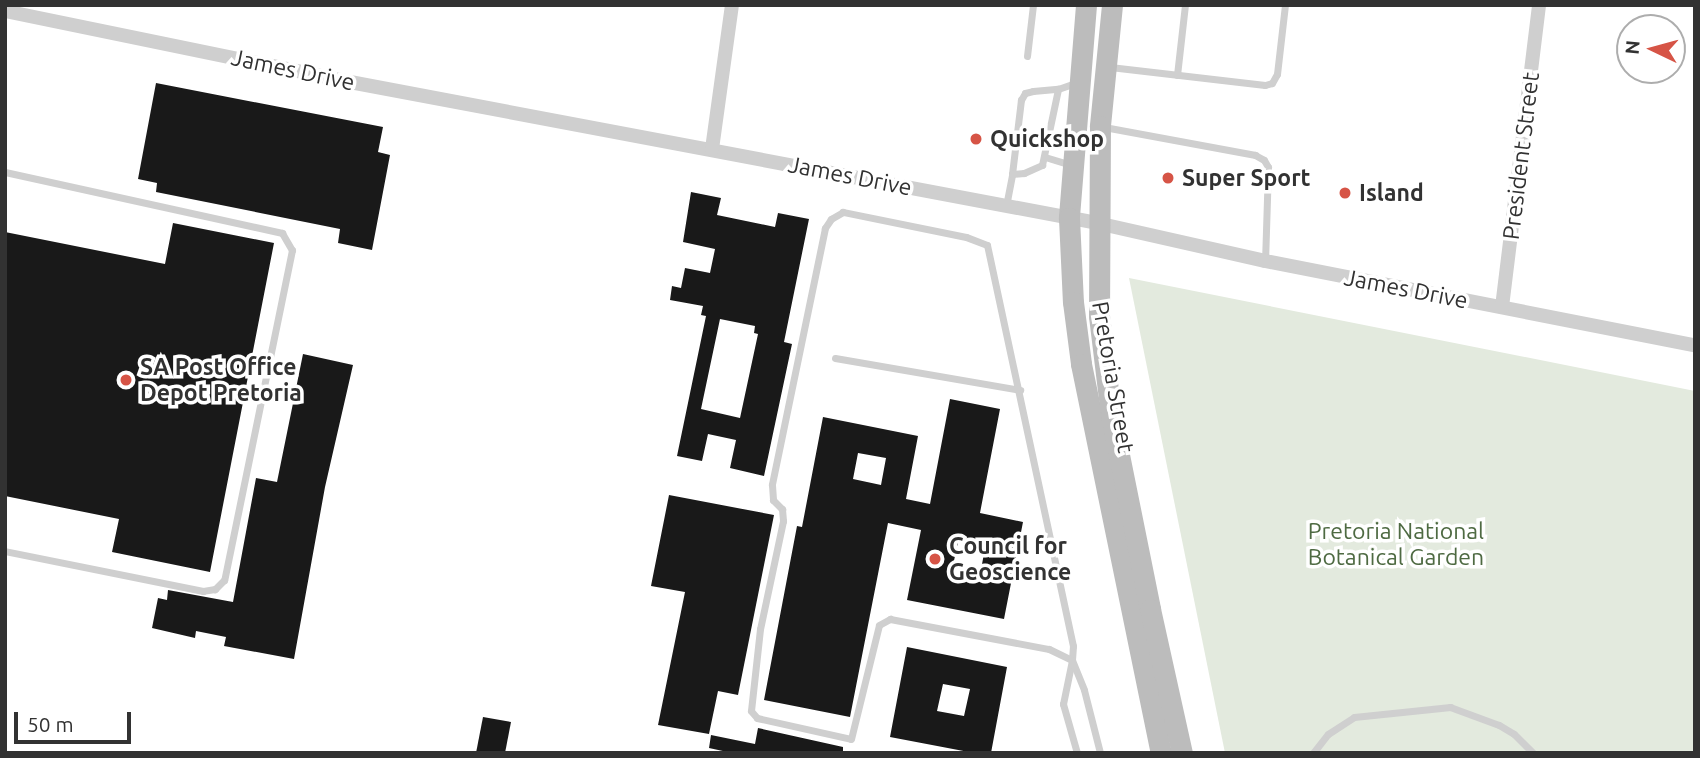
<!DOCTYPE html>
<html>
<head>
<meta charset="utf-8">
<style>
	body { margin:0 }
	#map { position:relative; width:1700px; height:758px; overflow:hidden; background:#fff; font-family:Ubuntu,sans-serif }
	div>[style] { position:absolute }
	.green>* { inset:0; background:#e3eade }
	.building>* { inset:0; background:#191919 }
	.service>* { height:7px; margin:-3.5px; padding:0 3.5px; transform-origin:3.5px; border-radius:3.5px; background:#cfcfcf }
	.minor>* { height:14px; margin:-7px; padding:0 7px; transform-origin:7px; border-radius:7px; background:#cfcfcf }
	.secondary>* { height:21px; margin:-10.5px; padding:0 10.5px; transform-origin:10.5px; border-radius:10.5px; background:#bcbcbc }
	.dots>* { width:19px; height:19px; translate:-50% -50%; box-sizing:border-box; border:4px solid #fff; border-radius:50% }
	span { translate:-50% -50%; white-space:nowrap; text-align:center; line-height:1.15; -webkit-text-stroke:7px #fff; paint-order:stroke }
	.street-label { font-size:23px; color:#323232 }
	.poi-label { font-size:23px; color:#323232; font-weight:700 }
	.left { translate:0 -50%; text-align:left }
	.park-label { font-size:23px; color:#4e6a42 }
	.frame { position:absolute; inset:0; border:7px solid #323232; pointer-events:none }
	.north { position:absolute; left:1616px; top:14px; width:70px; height:70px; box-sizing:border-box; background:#fff; border:2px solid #adadad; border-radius:50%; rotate:275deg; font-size:19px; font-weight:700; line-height:28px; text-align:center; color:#323232 }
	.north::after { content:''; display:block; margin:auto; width:24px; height:32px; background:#d65446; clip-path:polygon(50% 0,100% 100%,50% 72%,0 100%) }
	.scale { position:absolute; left:14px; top:712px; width:117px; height:32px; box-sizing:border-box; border:4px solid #323232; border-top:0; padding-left:9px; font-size:21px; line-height:24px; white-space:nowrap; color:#323232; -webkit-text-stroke:5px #fff; paint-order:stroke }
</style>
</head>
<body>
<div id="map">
	<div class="green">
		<i style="clip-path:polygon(1129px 278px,1695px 391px,1695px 753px,1225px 753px)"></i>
	</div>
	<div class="building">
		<i style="clip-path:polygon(156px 83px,383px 127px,378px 152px,390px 155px,372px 250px,338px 243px,340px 229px,156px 192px,157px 183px,138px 179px)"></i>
		<i style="clip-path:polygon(evenodd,691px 192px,721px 198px,717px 215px,775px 227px,778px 213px,809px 219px,784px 342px,792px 344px,764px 476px,730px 468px,736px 440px,708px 434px,702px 461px,677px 456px,706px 316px,701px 315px,703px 306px,670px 300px,672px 286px,681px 288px,685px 268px,710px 273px,715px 249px,683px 242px,691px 192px,720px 319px,755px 326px,754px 333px,758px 334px,740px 418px,701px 409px,720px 319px)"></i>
		<i style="clip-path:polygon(173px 223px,274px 243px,210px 572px,112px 552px,119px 519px,5px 496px,5px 232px,165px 264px)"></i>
		<i style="clip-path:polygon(303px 354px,353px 365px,325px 487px,294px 659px,224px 646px,226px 637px,196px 631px,195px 638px,152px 628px,158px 598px,167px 600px,168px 590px,233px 602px,256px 478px,277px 482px)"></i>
		<i style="clip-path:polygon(evenodd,950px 399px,1000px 409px,980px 513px,1023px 522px,1004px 619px,907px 600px,921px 530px,888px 523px,850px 717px,764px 700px,797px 526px,802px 527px,823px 417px,918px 436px,906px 499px,930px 504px,950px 399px,858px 453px,886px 458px,881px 485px,853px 479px,858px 453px,950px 399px,959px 537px,986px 543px,979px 580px,951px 575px,959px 537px)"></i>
		<i style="clip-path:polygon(669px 495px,774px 515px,738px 695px,718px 691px,709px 734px,658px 725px,685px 592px,651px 586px)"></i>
		<i style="clip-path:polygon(evenodd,907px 647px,1007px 667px,991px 753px,974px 753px,890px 737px,907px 647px,943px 684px,970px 689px,964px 716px,937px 711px,943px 684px)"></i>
		<i style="clip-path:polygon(483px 717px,511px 722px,505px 753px,476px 753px)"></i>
		<i style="clip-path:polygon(758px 728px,843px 747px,843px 753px,732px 753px,709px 748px,711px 735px,755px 744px)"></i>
	</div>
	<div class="service">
		<i style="left:1027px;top:56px;width:51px;rotate:-83.3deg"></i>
		<i style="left:1110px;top:67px;width:156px;rotate:6.6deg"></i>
		<i style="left:1265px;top:85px;width:7px;rotate:-16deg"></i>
		<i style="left:1272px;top:83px;width:10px;rotate:-61deg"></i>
		<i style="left:1277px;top:74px;width:69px;rotate:-83.4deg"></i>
		<i style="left:1177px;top:75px;width:70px;rotate:-83.5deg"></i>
		<i style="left:1104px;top:127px;width:154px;rotate:10.5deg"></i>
		<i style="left:1255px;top:155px;width:10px;rotate:29deg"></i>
		<i style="left:1264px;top:160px;width:8px;rotate:60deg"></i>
		<i style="left:1268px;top:167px;width:94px;rotate:91.8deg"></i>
		<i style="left:1045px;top:157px;width:27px;rotate:17deg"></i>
		<i style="left:5px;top:172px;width:284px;rotate:12.4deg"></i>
		<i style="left:282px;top:233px;width:20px;rotate:60deg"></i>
		<i style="left:292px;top:250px;width:337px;rotate:101.6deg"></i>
		<i style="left:224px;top:580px;width:13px;rotate:135deg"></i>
		<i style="left:215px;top:589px;width:12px;rotate:171deg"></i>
		<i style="left:203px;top:591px;width:202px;rotate:-168.6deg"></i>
		<i style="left:1012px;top:174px;width:75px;rotate:-83.1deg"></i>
		<i style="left:1021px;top:100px;width:8px;rotate:-60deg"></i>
		<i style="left:1025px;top:93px;width:8px;rotate:-14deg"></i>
		<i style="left:1033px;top:91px;width:25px;rotate:-5deg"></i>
		<i style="left:1006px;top:206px;width:33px;rotate:-79deg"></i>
		<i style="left:1012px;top:174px;width:12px;rotate:-5deg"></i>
		<i style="left:1024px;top:173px;width:20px;rotate:-24deg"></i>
		<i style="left:1042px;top:165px;width:78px;rotate:-78.1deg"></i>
		<i style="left:1058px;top:89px;width:21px;rotate:-19deg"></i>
		<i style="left:835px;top:358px;width:188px;rotate:9.8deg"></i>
		<i style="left:1077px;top:753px;width:51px;rotate:-105.9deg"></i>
		<i style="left:1063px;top:704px;width:45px;rotate:-78.4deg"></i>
		<i style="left:1072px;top:660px;width:14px;rotate:-86deg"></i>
		<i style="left:1073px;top:646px;width:410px;rotate:-102.1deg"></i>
		<i style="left:987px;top:245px;width:22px;rotate:-159deg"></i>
		<i style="left:966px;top:237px;width:126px;rotate:-168.5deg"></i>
		<i style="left:843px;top:212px;width:14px;rotate:150deg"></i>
		<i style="left:831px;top:219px;width:11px;rotate:124deg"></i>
		<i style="left:825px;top:228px;width:262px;rotate:101.7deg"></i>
		<i style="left:772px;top:485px;width:15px;rotate:86deg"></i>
		<i style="left:773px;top:500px;width:13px;rotate:45deg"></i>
		<i style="left:782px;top:509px;width:12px;rotate:85deg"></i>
		<i style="left:783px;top:521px;width:110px;rotate:102deg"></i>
		<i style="left:760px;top:629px;width:82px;rotate:96.3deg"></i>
		<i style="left:751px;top:711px;width:9px;rotate:49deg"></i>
		<i style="left:757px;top:718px;width:96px;rotate:12.6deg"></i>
		<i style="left:851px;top:739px;width:117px;rotate:-76.2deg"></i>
		<i style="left:879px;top:625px;width:13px;rotate:-29deg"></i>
		<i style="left:890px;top:619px;width:162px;rotate:10.7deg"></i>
		<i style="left:1049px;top:649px;width:25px;rotate:26deg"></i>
		<i style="left:1072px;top:660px;width:32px;rotate:68deg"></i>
		<i style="left:1084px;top:690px;width:65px;rotate:75.7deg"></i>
		<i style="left:1313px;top:753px;width:24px;rotate:-52deg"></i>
		<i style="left:1328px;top:734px;width:31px;rotate:-33deg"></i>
		<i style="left:1354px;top:717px;width:97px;rotate:-5.9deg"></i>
		<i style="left:1450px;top:707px;width:52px;rotate:20.2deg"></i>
		<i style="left:1499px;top:725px;width:17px;rotate:31deg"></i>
		<i style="left:1514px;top:734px;width:27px;rotate:45deg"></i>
	</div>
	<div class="minor">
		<i style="left:5px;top:11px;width:352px;rotate:11.6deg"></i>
		<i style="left:350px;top:82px;width:760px;rotate:10.69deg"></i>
		<i style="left:1097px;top:223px;width:172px;rotate:12.7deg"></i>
		<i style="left:1265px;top:261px;width:438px;rotate:11.1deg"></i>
		<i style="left:712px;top:149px;width:145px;rotate:-82.1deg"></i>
		<i style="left:1502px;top:307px;width:304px;rotate:-83deg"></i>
	</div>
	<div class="secondary">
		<i style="left:1086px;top:5px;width:214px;rotate:94.6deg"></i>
		<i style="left:1069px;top:218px;width:84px;rotate:87.3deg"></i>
		<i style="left:1073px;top:302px;width:63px;rotate:82.6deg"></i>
		<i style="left:1081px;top:364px;width:397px;rotate:78.4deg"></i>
		<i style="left:1112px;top:5px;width:122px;rotate:95.7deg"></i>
		<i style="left:1100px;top:126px;width:190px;rotate:90.3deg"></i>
		<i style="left:1099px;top:316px;width:100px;rotate:83.1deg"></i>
		<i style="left:1111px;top:415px;width:198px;rotate:78.6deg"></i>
		<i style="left:1150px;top:609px;width:148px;rotate:77.5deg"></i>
	</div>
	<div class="dots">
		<i style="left:976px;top:139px;background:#d65446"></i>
		<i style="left:1168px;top:178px;background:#d65446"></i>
		<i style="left:1345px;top:193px;background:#d65446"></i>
		<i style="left:126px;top:380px;background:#d65446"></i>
		<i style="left:935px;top:559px;background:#d65446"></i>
	</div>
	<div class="street-label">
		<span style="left:293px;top:70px;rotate:12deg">James Drive</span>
		<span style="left:1521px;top:156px;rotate:-83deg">President Street</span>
		<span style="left:850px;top:176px;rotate:11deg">James Drive</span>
		<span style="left:1406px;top:289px;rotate:11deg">James Drive</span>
		<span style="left:1113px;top:377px;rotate:80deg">Pretoria Street</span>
	</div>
	<div class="poi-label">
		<span class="left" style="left:990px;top:139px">Quickshop</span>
		<span class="left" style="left:1182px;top:178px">Super Sport</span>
		<span class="left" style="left:1359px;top:193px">Island</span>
		<span class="left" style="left:140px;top:380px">SA Post Office<br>Depot Pretoria</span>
		<span class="left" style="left:949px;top:559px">Council for<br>Geoscience</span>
	</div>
	<div class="park-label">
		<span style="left:1396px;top:544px">Pretoria National<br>Botanical Garden</span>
	</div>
	<div class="frame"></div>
	<div class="north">N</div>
	<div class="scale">50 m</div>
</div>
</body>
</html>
